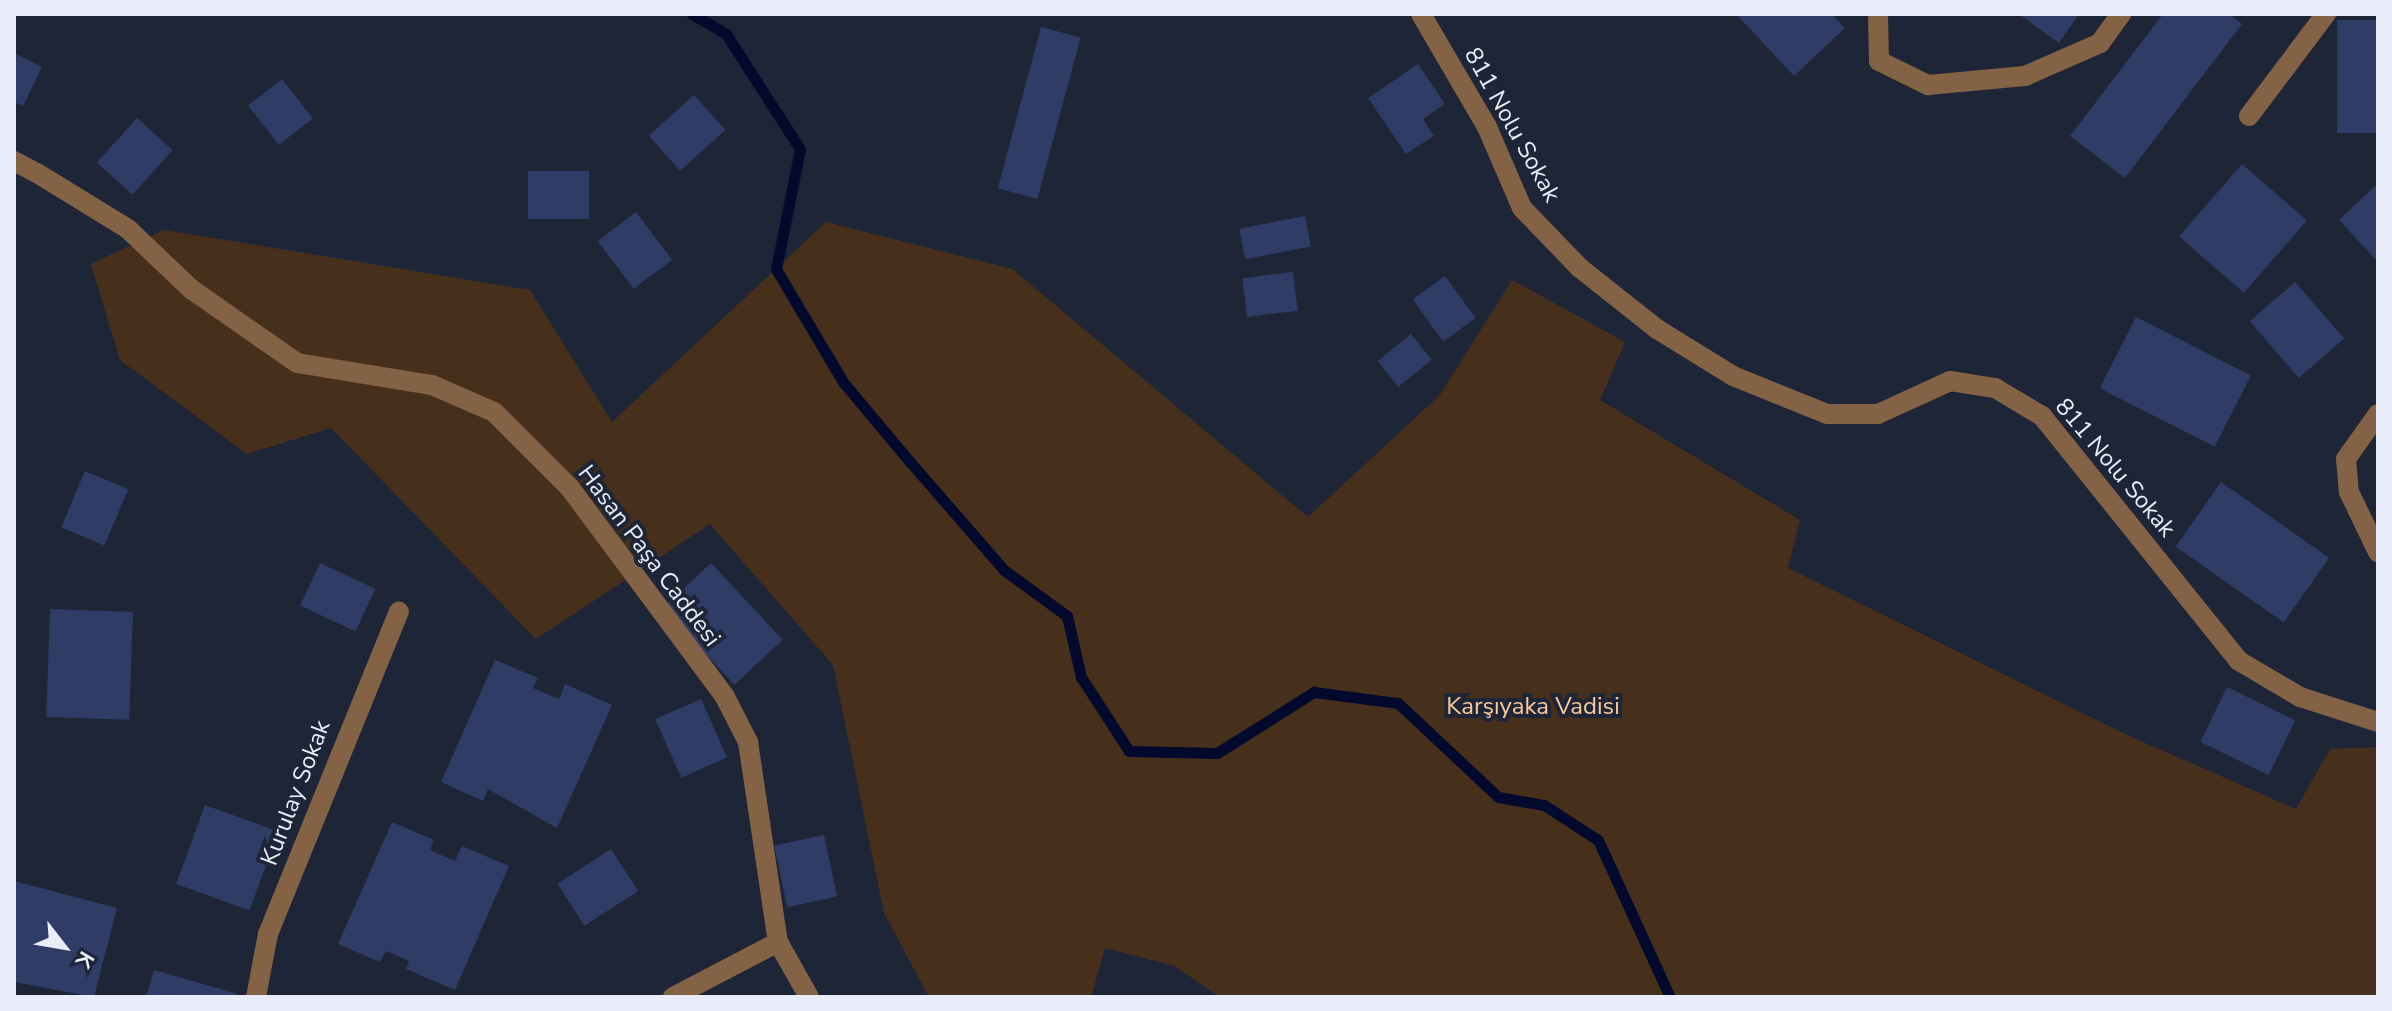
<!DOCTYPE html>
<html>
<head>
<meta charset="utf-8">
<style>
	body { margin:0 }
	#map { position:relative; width:2392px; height:1011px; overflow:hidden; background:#1e2537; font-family:"Nunito Sans",sans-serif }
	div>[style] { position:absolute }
	.green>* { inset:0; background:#47301b }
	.stream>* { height:11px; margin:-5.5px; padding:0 5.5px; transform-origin:5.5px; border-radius:5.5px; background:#03092c }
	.building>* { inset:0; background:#2f3d66; transform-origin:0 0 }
	.service>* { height:20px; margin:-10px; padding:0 10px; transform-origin:10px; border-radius:10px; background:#836245 }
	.minor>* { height:20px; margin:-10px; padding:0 10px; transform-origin:10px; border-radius:10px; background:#836245 }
	.tertiary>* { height:20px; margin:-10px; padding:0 10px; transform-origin:10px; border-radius:10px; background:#836245 }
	span { translate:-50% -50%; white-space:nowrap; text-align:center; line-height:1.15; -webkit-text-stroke:8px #1e2537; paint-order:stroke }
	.street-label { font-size:24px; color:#e8edf9 }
	.park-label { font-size:24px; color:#fbc89c }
	.frame { position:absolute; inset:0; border:16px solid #e8edf9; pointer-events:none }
	.north { position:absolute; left:24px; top:907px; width:80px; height:80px; -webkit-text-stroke:6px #1e2537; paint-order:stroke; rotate:121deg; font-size:22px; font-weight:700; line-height:32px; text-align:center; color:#e8edf9 }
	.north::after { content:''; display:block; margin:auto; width:28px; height:36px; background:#e8edf9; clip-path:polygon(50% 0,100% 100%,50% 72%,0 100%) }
</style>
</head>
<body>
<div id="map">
	<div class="green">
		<i style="clip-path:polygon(826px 222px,1012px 269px,1308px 517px,1440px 395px,1512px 280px,1625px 342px,1600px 400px,1800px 520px,1788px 568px,2127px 735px,2296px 809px,2330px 749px,2378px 747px,2378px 997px,1219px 997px,1175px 966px,1105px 948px,1091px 997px,929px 997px,884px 913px,833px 665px,710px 524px,536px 639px,331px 428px,247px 454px,120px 360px,91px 264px,164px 230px,530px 290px,612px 422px)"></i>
	</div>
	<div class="stream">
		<i style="left:692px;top:14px;width:39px;rotate:30deg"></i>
		<i style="left:726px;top:34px;width:137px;rotate:57.2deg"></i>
		<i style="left:800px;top:149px;width:122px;rotate:101.3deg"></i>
		<i style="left:776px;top:269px;width:131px;rotate:59.3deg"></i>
		<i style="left:843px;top:382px;width:106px;rotate:50deg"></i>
		<i style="left:911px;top:463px;width:142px;rotate:49deg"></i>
		<i style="left:1004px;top:570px;width:78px;rotate:36.1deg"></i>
		<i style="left:1067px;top:616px;width:63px;rotate:77.1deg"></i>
		<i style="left:1081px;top:677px;width:88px;rotate:57deg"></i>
		<i style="left:1129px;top:751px;width:88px;rotate:1.3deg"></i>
		<i style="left:1217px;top:753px;width:115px;rotate:-32.2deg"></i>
		<i style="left:1314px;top:692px;width:85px;rotate:7.5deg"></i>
		<i style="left:1398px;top:703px;width:137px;rotate:43.2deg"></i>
		<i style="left:1498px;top:797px;width:47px;rotate:9.9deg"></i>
		<i style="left:1544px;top:805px;width:64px;rotate:32.9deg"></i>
		<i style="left:1598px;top:840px;width:173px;rotate:65.4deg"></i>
	</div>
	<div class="building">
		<i style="clip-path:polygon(1736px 14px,1832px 14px,1845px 28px,1794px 76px)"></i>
		<i style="clip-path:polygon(2019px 14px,2079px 14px,2059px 43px)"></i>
		<i style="clip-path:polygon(2163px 14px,2229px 14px,2242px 24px,2125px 178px,2070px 136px)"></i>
		<i style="left:2378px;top:20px;width:113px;height:41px;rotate:90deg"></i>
		<i style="left:1041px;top:27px;width:41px;height:167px;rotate:15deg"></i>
		<i style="clip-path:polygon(14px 53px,42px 67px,23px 106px,14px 102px)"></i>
		<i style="clip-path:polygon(1418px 64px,1445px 104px,1423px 119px,1434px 136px,1406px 154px,1368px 98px)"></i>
		<i style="left:282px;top:79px;width:50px;height:43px;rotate:52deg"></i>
		<i style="left:694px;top:95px;width:47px;height:61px;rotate:48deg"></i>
		<i style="left:137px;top:118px;width:48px;height:60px;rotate:42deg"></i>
		<i style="left:2242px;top:164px;width:86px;height:96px;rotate:41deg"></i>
		<i style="left:528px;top:171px;width:61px;height:48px"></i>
		<i style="clip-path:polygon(2378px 183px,2378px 262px,2339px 220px)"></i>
		<i style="left:636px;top:212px;width:60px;height:48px;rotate:53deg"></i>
		<i style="left:1305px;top:216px;width:31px;height:67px;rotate:79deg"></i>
		<i style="left:1293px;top:272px;width:39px;height:51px;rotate:83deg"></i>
		<i style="left:1445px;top:276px;width:52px;height:40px;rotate:54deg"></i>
		<i style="left:2295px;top:282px;width:75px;height:60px;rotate:49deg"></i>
		<i style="left:2136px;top:317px;width:129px;height:80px;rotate:27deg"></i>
		<i style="left:1411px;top:334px;width:33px;height:43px;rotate:51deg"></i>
		<i style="left:85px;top:471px;width:47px;height:61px;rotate:23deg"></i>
		<i style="left:2221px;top:482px;width:132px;height:79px;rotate:35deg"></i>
		<i style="left:320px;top:563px;width:61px;height:47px;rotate:25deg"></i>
		<i style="left:711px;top:563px;width:105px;height:66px;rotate:47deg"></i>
		<i style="left:50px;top:609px;width:83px;height:108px;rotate:2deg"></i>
		<i style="clip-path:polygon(495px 660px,538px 678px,533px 688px,559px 699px,565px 684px,612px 705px,557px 828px,488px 789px,483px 801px,441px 782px)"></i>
		<i style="left:2227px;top:687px;width:76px;height:61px;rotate:26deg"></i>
		<i style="left:701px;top:699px;width:64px;height:50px;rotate:66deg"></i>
		<i style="left:205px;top:805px;width:78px;height:84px;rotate:20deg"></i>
		<i style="clip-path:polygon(392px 822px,434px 840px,430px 850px,455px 861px,462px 846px,509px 866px,455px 990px,406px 969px,409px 961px,386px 951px,380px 962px,338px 944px)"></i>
		<i style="left:824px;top:835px;width:63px;height:51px;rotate:78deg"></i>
		<i style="left:611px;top:849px;width:50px;height:64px;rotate:57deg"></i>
		<i style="clip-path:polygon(14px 881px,117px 908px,94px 997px,14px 982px)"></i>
		<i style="clip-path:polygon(154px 970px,238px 994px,237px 997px,146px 997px)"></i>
	</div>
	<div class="service">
		<i style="left:1878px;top:14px;width:47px;rotate:88.8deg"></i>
		<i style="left:1879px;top:61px;width:55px;rotate:26.1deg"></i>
		<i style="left:1928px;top:85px;width:97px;rotate:-5.3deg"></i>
		<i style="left:2025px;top:76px;width:82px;rotate:-23.7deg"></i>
		<i style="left:2100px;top:43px;width:36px;rotate:-54deg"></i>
	</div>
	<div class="minor">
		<i style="left:1421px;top:14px;width:131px;rotate:59.7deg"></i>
		<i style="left:1487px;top:127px;width:88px;rotate:66.6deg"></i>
		<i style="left:1522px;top:208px;width:83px;rotate:46deg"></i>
		<i style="left:1580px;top:268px;width:98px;rotate:38.4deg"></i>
		<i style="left:1657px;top:329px;width:89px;rotate:31.7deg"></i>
		<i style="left:1733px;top:376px;width:101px;rotate:22deg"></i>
		<i style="left:1827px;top:414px;width:51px"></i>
		<i style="left:1878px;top:414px;width:79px;rotate:-24.6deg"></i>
		<i style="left:1950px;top:381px;width:46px;rotate:8.8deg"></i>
		<i style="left:1995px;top:388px;width:55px;rotate:30.8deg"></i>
		<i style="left:2042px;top:416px;width:314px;rotate:51.2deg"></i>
		<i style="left:2239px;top:661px;width:71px;rotate:30.5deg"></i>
		<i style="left:2300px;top:697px;width:82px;rotate:17.8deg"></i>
		<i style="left:2249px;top:116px;width:128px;rotate:-53deg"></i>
		<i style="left:14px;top:161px;width:26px;rotate:28deg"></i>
		<i style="left:2378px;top:414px;width:55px;rotate:125.4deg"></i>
		<i style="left:2346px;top:459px;width:33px;rotate:85deg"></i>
		<i style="left:2349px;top:492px;width:67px;rotate:64.2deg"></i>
		<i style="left:256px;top:997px;width:64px;rotate:-79.2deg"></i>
		<i style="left:268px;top:934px;width:348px;rotate:-67.9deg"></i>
		<i style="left:673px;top:997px;width:119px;rotate:-27.6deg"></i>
	</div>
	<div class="tertiary">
		<i style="left:37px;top:173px;width:107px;rotate:31.6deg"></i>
		<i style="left:128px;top:229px;width:87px;rotate:43.6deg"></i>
		<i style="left:191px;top:289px;width:129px;rotate:34.9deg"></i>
		<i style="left:297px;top:363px;width:137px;rotate:9.3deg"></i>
		<i style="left:432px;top:385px;width:68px;rotate:23.5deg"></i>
		<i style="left:494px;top:412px;width:107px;rotate:45deg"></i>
		<i style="left:570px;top:488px;width:260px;rotate:53.4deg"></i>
		<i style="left:725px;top:697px;width:51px;rotate:62.9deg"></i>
		<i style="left:748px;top:742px;width:202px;rotate:81.5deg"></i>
		<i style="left:778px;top:942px;width:63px;rotate:60.6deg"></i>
	</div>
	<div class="street-label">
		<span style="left:1512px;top:125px;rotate:61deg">811 Nolu Sokak</span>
		<span style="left:2115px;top:468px;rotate:50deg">811 Nolu Sokak</span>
		<span style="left:649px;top:556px;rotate:53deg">Hasan Paşa Caddesi</span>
		<span style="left:296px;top:793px;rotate:-69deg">Kurulay Sokak</span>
	</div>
	<div class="park-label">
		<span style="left:1533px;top:707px">Karşıyaka Vadisi</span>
	</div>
	<div class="frame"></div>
	<div class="north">K</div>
</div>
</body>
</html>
